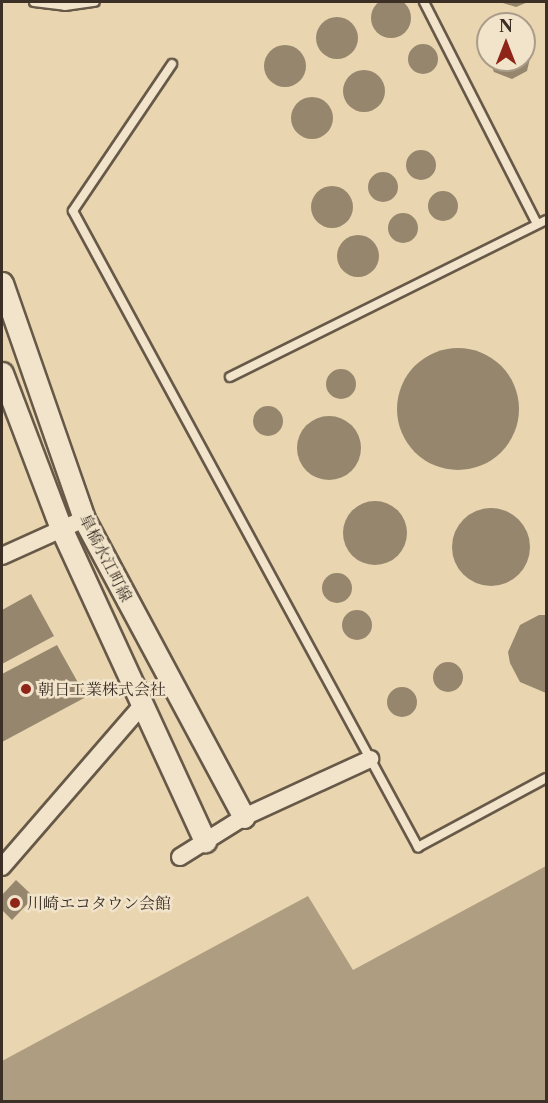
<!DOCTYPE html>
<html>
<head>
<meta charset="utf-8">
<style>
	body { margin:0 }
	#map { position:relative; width:548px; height:1103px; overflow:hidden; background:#e9d5af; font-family:"Libre Caslon Text","Noto Serif JP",serif }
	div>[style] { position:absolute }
	.water>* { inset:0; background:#ae9d80 }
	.building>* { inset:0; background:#96866d }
	.round { border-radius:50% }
	.roads { filter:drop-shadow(2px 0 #675948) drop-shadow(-2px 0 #675948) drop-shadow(0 2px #675948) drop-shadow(0 -2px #675948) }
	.service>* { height:8px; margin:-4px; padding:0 4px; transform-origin:4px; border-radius:4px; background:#f1e4cb }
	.minor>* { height:16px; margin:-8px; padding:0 8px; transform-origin:8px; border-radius:8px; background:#f1e4cb }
	.tertiary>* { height:21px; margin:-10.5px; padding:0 10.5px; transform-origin:10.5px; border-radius:10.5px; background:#f1e4cb }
	.dots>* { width:16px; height:16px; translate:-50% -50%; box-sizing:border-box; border:3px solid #f1e4cb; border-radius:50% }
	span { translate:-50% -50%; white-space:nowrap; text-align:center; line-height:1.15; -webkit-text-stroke:5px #f1e4cb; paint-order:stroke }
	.street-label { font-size:16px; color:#3c3026 }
	.poi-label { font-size:16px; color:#3c3026 }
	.left { translate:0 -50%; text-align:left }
	.frame { position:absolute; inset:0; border:3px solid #3c3026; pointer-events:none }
	.north { position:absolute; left:476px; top:12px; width:60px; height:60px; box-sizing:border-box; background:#f1e4cb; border:2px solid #a99c89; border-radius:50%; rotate:0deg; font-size:16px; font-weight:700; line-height:24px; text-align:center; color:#3c3026 }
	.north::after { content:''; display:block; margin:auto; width:21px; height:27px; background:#8f2418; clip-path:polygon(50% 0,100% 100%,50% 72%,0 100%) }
</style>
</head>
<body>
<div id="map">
	<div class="water">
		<i style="clip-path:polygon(546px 866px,546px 1101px,2px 1101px,2px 1061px,308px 896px,353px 970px)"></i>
	</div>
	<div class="building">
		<i class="round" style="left:371px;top:-2px;width:40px;height:40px"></i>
		<i style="clip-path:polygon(500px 2px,528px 2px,516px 7px)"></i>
		<i class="round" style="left:316px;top:17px;width:42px;height:42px"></i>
		<i style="clip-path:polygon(524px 43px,531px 54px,527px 71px,512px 79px,494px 72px,489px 60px,524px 60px)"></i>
		<i class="round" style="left:408px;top:44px;width:30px;height:30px"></i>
		<i class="round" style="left:264px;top:45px;width:42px;height:42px"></i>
		<i class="round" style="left:343px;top:70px;width:42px;height:42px"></i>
		<i class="round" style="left:291px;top:97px;width:42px;height:42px"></i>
		<i class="round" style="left:406px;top:150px;width:30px;height:30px"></i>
		<i class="round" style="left:368px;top:172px;width:30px;height:30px"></i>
		<i class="round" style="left:311px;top:186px;width:42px;height:42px"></i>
		<i class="round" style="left:428px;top:191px;width:30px;height:30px"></i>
		<i class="round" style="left:388px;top:213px;width:30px;height:30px"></i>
		<i class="round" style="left:337px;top:235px;width:42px;height:42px"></i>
		<i class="round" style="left:397px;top:348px;width:122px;height:122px"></i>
		<i class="round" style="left:326px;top:369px;width:30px;height:30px"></i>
		<i class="round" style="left:253px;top:406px;width:30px;height:30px"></i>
		<i class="round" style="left:297px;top:416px;width:64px;height:64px"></i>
		<i class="round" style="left:343px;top:501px;width:64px;height:64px"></i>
		<i class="round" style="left:452px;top:508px;width:78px;height:78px"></i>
		<i class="round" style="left:322px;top:573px;width:30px;height:30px"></i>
		<i style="clip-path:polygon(31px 594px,54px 636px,2px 664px,2px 610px)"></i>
		<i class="round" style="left:342px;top:610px;width:30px;height:30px"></i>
		<i style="clip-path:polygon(539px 615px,546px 615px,546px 693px,520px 682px,510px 663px,508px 652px,520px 625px)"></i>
		<i style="clip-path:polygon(57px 645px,86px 697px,2px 742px,2px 674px)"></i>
		<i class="round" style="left:433px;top:662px;width:30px;height:30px"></i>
		<i class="round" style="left:387px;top:687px;width:30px;height:30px"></i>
		<i style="clip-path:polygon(16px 880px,34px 897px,12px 920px,2px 910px,2px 895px)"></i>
	</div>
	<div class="roads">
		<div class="service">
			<i style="left:34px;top:2px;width:31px;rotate:7deg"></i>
			<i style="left:65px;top:6px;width:30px;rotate:-8deg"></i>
			<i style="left:424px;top:2px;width:249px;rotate:63deg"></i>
			<i style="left:172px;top:64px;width:177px;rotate:124deg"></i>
			<i style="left:73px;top:211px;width:724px;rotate:61.52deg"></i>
			<i style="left:418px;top:847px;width:145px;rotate:-28.3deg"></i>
			<i style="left:230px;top:377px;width:353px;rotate:-26.4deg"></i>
		</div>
		<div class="minor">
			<i style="left:2px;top:556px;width:90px;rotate:-24.3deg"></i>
			<i style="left:180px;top:857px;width:75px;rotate:-32deg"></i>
			<i style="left:244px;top:817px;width:139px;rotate:-24.7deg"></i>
			<i style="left:2px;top:867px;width:216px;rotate:-49.1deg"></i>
		</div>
		<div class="tertiary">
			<i style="left:2px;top:283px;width:250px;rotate:70.8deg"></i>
			<i style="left:84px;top:519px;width:338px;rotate:61.8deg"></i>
			<i style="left:2px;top:373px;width:166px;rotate:69.2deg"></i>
			<i style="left:61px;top:528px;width:345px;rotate:65.3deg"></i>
		</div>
	</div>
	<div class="dots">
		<i style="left:26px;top:689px;background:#8f2418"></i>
		<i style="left:15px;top:903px;background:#8f2418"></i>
	</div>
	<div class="street-label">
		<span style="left:106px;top:558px;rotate:63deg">皐橋水江町線</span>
	</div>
	<div class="poi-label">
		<span class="left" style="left:38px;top:689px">朝日工業株式会社</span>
		<span class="left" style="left:27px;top:903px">川崎エコタウン会館</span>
	</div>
	<div class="frame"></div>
	<div class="north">N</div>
</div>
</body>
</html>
